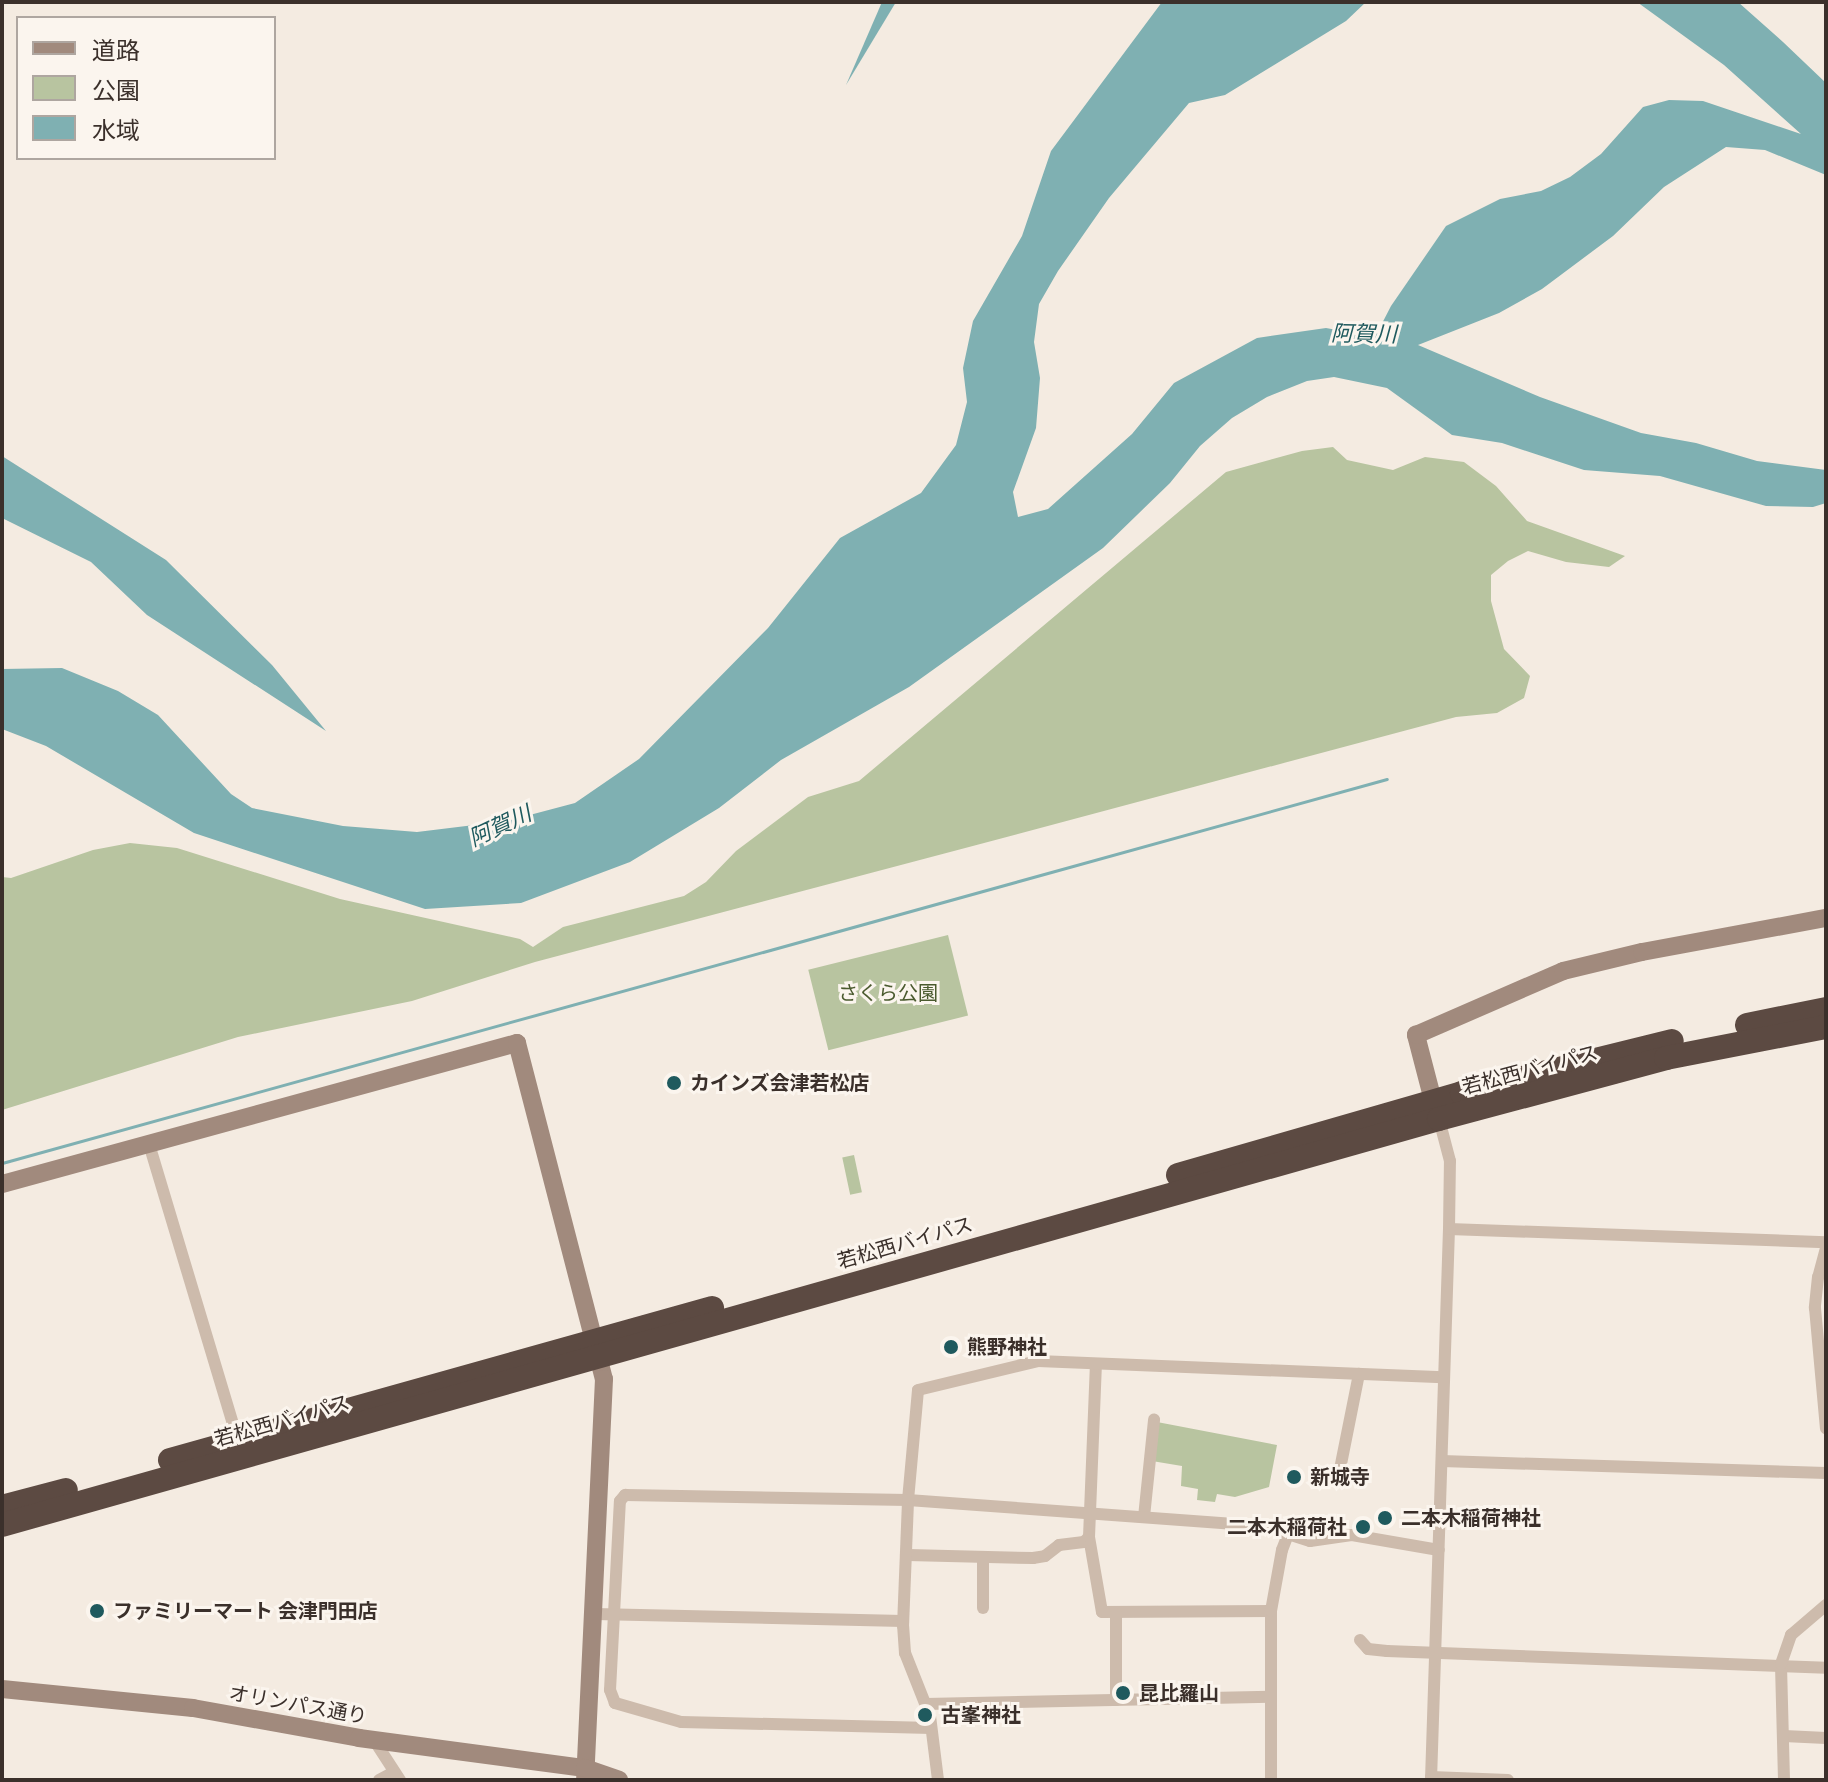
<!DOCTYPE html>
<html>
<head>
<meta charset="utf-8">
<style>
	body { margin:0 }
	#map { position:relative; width:1828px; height:1782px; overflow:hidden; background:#f4ebe1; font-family:Figtree,"Noto Sans JP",sans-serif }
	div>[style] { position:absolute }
	.green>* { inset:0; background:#b8c4a0; transform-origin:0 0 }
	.water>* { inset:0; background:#7fb0b2 }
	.stream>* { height:3px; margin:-1.5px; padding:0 1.5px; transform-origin:1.5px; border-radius:1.5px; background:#7fb0b2 }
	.street>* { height:12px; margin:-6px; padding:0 6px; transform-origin:6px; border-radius:6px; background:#cdbbac }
	.secondary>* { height:18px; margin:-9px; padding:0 9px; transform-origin:9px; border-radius:9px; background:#a18a7d }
	.highway>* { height:24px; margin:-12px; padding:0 12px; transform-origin:12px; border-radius:12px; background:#5c4a42 }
	.dots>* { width:22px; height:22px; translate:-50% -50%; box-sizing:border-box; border:4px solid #fbf5ee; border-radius:50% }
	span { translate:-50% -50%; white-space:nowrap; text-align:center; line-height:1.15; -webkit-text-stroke:6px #fbf5ee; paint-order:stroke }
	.park-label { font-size:20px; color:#4a5a2e }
	.street-label { font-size:20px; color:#3b302b }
	.poi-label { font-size:20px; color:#3b302b; font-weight:700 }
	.left { translate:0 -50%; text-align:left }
	.right { translate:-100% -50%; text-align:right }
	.water-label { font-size:22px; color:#1f5a5e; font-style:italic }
	.frame { position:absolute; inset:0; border:4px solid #3b302b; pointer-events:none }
	.legend { position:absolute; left:16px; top:16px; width:260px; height:144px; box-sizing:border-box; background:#fbf5ee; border:2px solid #aea6a0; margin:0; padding:10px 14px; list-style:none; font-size:24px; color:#3b302b }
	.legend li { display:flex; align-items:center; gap:16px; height:40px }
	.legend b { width:40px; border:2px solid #aea6a0 }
</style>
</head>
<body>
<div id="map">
	<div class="green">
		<i style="clip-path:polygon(1333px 447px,1347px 460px,1393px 470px,1425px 457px,1464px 462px,1496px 486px,1527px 521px,1625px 556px,1609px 567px,1566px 562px,1528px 551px,1508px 561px,1491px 575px,1491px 601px,1504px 649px,1530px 676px,1524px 698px,1497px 713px,1456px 717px,969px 847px,535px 962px,412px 1001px,238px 1037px,2px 1110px,2px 877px,11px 878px,93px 850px,130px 843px,177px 848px,340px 899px,520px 939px,533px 947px,563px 927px,684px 896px,706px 882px,736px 851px,808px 797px,859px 781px,1226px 472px,1302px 451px)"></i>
		<i style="left:948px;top:935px;width:83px;height:144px;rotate:76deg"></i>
		<i style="left:854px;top:1155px;width:38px;height:12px;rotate:78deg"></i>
		<i style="clip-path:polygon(1157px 1422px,1277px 1445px,1269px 1487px,1235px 1497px,1217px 1494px,1215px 1502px,1197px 1500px,1198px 1489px,1181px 1486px,1182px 1466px,1152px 1461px)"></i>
	</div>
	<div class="water">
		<i style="clip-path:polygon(882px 2px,896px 2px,846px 85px)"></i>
		<i style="clip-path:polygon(1162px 2px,1366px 2px,1346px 21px,1225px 95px,1189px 103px,1109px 198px,1058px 271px,1039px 304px,1034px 342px,1040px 378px,1036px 428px,1013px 492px,1018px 517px,1048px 509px,1132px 434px,1174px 383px,1257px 338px,1326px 328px,1375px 337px,1391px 306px,1446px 226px,1500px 199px,1541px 191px,1570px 177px,1601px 154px,1643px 107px,1669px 100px,1703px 101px,1801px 134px,1724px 65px,1637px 2px,1738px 2px,1783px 42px,1826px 83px,1826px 175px,1765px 150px,1726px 147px,1664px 187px,1613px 236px,1542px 289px,1499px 313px,1418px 345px,1540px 397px,1641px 433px,1696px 443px,1757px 461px,1826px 470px,1826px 503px,1813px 507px,1766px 506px,1660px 476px,1584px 470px,1502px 443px,1452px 435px,1387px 388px,1334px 377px,1307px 381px,1267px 397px,1232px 418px,1200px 446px,1170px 483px,1103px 548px,909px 687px,781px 760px,719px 808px,630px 862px,521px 903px,425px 909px,194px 833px,46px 746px,2px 729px,2px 669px,62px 668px,118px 691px,158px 715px,231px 794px,252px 808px,343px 826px,417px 832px,507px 821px,575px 803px,639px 759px,768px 628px,840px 538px,921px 493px,956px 445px,967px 402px,963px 368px,973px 321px,1022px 236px,1051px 151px)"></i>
		<i style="clip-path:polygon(2px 456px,166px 560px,272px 665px,326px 731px,147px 615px,91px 562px,2px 518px)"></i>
	</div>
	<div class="stream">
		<i style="left:2px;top:1163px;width:1437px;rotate:-15.5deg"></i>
	</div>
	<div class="street">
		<i style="left:149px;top:1144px;width:310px;rotate:73.3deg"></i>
		<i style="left:1449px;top:1229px;width:377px;rotate:2deg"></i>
		<i style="left:1826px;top:1248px;width:30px;rotate:105deg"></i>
		<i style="left:1818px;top:1277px;width:31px;rotate:96deg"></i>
		<i style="left:1815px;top:1308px;width:121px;rotate:84.8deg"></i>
		<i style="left:1442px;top:1461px;width:384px;rotate:1.8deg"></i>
		<i style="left:1340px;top:1469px;width:97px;rotate:-78.7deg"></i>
		<i style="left:1144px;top:1517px;width:98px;rotate:-84.1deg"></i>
		<i style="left:1089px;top:1537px;width:76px;rotate:80.2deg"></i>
		<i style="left:1102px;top:1612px;width:169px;rotate:-0.3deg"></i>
		<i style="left:908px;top:1555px;width:125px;rotate:1.4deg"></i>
		<i style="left:1033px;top:1558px;width:12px;rotate:-9deg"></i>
		<i style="left:1045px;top:1556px;width:18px;rotate:-38deg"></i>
		<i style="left:1059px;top:1545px;width:25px;rotate:-7deg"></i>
		<i style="left:1084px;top:1542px;width:7px;rotate:-45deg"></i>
		<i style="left:1089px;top:1537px;width:172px;rotate:-87.7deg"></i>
		<i style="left:983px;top:1557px;width:51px;rotate:90deg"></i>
		<i style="left:595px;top:1614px;width:308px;rotate:1.3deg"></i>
		<i style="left:1116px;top:1614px;width:86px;rotate:90deg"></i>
		<i style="left:1360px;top:1640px;width:12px;rotate:48deg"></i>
		<i style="left:1368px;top:1649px;width:19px;rotate:6deg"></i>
		<i style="left:1387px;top:1651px;width:439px;rotate:2.2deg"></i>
		<i style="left:926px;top:1704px;width:344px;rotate:-1.2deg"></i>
		<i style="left:931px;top:1728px;width:250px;rotate:-178.6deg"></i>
		<i style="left:681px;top:1722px;width:69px;rotate:-163.9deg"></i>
		<i style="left:615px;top:1703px;width:14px;rotate:-111deg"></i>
		<i style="left:610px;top:1690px;width:189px;rotate:-87deg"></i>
		<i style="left:620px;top:1501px;width:8px;rotate:-50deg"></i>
		<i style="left:625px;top:1495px;width:283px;rotate:1deg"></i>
		<i style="left:908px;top:1500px;width:372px;rotate:4.2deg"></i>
		<i style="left:1279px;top:1527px;width:11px;rotate:38deg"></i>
		<i style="left:1288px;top:1534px;width:23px;rotate:18deg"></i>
		<i style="left:1310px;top:1541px;width:42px;rotate:-8.1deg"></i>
		<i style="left:1352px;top:1535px;width:88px;rotate:9.8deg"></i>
		<i style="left:1784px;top:1736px;width:42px;rotate:2.7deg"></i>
		<i style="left:374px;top:1740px;width:48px;rotate:57deg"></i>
		<i style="left:1431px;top:1777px;width:77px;rotate:2.2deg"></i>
		<i style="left:379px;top:1780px;width:17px;rotate:-28deg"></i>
		<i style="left:938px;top:1780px;width:64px;rotate:-97.1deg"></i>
		<i style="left:930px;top:1716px;width:68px;rotate:-111.6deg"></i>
		<i style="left:905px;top:1653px;width:27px;rotate:-94deg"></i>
		<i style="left:903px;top:1626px;width:126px;rotate:-87.7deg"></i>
		<i style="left:908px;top:1500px;width:110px;rotate:-84.8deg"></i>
		<i style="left:918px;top:1390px;width:123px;rotate:-13.6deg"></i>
		<i style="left:1038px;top:1361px;width:405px;rotate:2.3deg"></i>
		<i style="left:1271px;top:1780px;width:169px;rotate:-90deg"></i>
		<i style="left:1271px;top:1611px;width:62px;rotate:-79.8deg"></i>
		<i style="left:1282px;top:1550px;width:17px;rotate:-69deg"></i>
		<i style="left:1431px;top:1780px;width:551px;rotate:-88.13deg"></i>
		<i style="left:1449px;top:1229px;width:68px;rotate:-89.2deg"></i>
		<i style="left:1450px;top:1161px;width:43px;rotate:-104.7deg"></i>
		<i style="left:1784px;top:1780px;width:116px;rotate:-91.5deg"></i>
		<i style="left:1781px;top:1664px;width:31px;rotate:-71deg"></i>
		<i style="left:1791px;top:1635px;width:46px;rotate:-40.6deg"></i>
	</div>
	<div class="secondary">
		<i style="left:1436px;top:1112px;width:80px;rotate:-104.6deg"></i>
		<i style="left:1416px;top:1035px;width:160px;rotate:-23.5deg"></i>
		<i style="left:1563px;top:971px;width:81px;rotate:-13.5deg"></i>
		<i style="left:1642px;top:952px;width:187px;rotate:-10.5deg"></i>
		<i style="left:2px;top:1184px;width:534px;rotate:-15.31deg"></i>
		<i style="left:517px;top:1043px;width:347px;rotate:75.5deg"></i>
		<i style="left:604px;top:1379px;width:401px;rotate:92.7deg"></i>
		<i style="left:2px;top:1689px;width:192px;rotate:5.7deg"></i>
		<i style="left:193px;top:1708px;width:169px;rotate:10.2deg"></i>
		<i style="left:359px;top:1738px;width:228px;rotate:7.6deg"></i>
		<i style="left:585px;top:1768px;width:36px;rotate:19deg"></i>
	</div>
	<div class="highway">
		<i style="left:1747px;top:1025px;width:81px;rotate:-11.4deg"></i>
		<i style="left:1178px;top:1175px;width:296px;rotate:-16.1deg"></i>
		<i style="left:1462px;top:1093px;width:216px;rotate:-13.9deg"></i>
		<i style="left:170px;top:1460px;width:563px;rotate:-15.67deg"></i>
		<i style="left:2px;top:1507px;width:66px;rotate:-14.9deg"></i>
		<i style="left:2px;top:1525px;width:1493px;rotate:-15.78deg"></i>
		<i style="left:1439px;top:1119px;width:235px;rotate:-15deg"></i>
		<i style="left:1666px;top:1058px;width:163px;rotate:-11deg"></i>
	</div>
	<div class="dots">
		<i style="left:674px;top:1083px;background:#1f5a5e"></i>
		<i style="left:951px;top:1347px;background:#1f5a5e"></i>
		<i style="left:1294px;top:1477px;background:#1f5a5e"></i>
		<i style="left:1385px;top:1518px;background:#1f5a5e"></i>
		<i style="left:1363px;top:1527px;background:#1f5a5e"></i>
		<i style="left:97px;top:1611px;background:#1f5a5e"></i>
		<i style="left:1123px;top:1693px;background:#1f5a5e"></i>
		<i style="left:925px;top:1715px;background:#1f5a5e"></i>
	</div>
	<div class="park-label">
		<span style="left:888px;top:993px">さくら公園</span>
	</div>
	<div class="street-label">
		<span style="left:1530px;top:1070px;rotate:-15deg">若松西バイパス</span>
		<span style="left:905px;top:1243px;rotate:-16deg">若松西バイパス</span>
		<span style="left:282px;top:1421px;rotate:-16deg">若松西バイパス</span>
		<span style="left:298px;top:1705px;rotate:10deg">オリンパス通り</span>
	</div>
	<div class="poi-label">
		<span class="left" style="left:690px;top:1083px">カインズ会津若松店</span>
		<span class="left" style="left:967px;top:1347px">熊野神社</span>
		<span class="left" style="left:1310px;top:1477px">新城寺</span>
		<span class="left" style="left:1401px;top:1518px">二本木稲荷神社</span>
		<span class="right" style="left:1347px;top:1527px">二本木稲荷社</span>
		<span class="left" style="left:113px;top:1611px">ファミリーマート 会津門田店</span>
		<span class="left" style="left:1139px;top:1693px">昆比羅山</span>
		<span class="left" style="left:941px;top:1715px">古峯神社</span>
	</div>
	<div class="water-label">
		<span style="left:1364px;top:334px;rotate:1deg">阿賀川</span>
		<span style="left:500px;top:826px;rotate:-25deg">阿賀川</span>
	</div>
	<div class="frame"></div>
	<ul class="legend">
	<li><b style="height:10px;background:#a18a7d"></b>道路</li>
	<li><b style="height:22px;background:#b8c4a0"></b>公園</li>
	<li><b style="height:22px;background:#7fb0b2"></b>水域</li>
	</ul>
</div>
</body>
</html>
